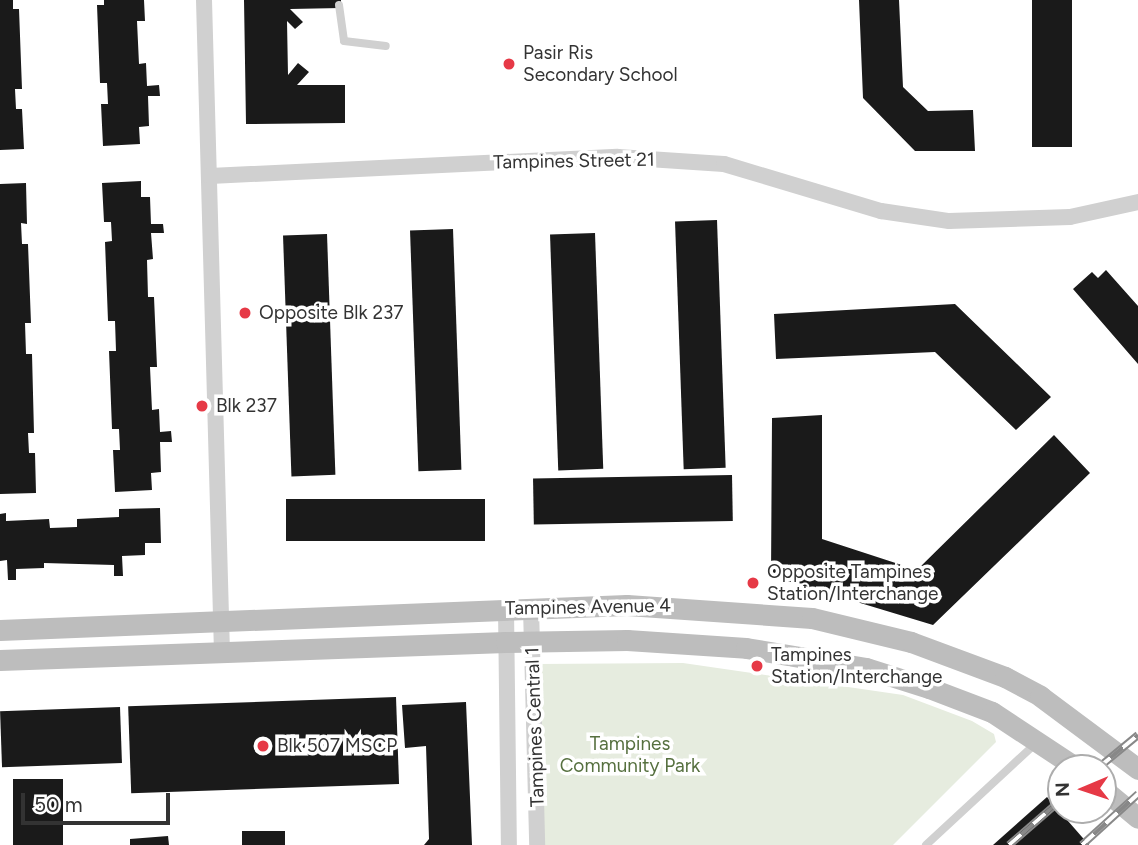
<!DOCTYPE html>
<html>
<head>
<meta charset="utf-8">
<style>
	body { margin:0 }
	#map { position:relative; width:1138px; height:845px; overflow:hidden; background:#fff; font-family:Figtree,sans-serif }
	div>[style] { position:absolute }
	.green>* { inset:0; background:#e6ecdf }
	.building>* { inset:0; background:#1a1a1a; transform-origin:0 0 }
	.lane>* { height:8px; margin:-4px; padding:0 4px; transform-origin:4px; border-radius:4px; background:#d0d0d0 }
	.street>* { height:16px; margin:-8px; padding:0 8px; transform-origin:8px; border-radius:8px; background:#d0d0d0 }
	.secondary>* { height:21px; margin:-10.5px; padding:0 10.5px; transform-origin:10.5px; border-radius:10.5px; background:#bdbdbd }
	.rail>* { height:8px; margin-top:-4px; transform-origin:0; background:repeating-linear-gradient(90deg,#fff 0 16px,#888 0 32px); box-sizing:border-box; border-block:2px solid #888 }
	.dots>* { width:19px; height:19px; translate:-50% -50%; box-sizing:border-box; border:4px solid #fff; border-radius:50% }
	span { translate:-50% -50%; white-space:nowrap; text-align:center; line-height:1.15; -webkit-text-stroke:7px #fff; paint-order:stroke }
	.poi-label { font-size:19px; color:#333 }
	.left { translate:0 -50%; text-align:left }
	.street-label { font-size:19px; color:#333 }
	.park-label { font-size:19px; color:#56703f }
	.north { position:absolute; left:1047px; top:754px; width:70px; height:70px; box-sizing:border-box; background:#fff; border:2px solid #adadad; border-radius:50%; rotate:268deg; font-size:19px; font-weight:700; line-height:28px; text-align:center; color:#333 }
	.north::after { content:''; display:block; margin:auto; width:24px; height:32px; background:#e63946; clip-path:polygon(50% 0,100% 100%,50% 72%,0 100%) }
	.scale { position:absolute; left:21px; top:793px; width:149px; height:32px; box-sizing:border-box; border:4px solid #333; border-top:0; padding-left:9px; font-size:21px; line-height:24px; white-space:nowrap; color:#333; -webkit-text-stroke:5px #fff; paint-order:stroke }
</style>
</head>
<body>
<div id="map">
	<div class="green">
		<i style="clip-path:polygon(683px 663px,903px 695px,972px 721px,994px 734px,996px 742px,893px 845px,540px 845px,537px 664px)"></i>
	</div>
	<div class="building">
		<i style="clip-path:polygon(0 0,13px 0,13px 9px,19px 9px,22px 89px,15px 89px,16px 109px,22px 109px,24px 149px,0 150px)"></i>
		<i style="clip-path:polygon(104px 0,144px 0,145px 21px,137px 21px,139px 64px,146px 63px,147px 86px,159px 85px,160px 96px,148px 96px,149px 126px,139px 127px,140px 144px,103px 146px,101px 104px,108px 104px,107px 83px,100px 83px,97px 5px,104px 5px)"></i>
		<i style="clip-path:polygon(244px 0,341px 0,341px 8px,290px 9px,303px 22px,295px 29px,287px 21px,288px 75px,298px 63px,309px 72px,297px 85px,345px 85px,345px 123px,246px 124px)"></i>
		<i style="clip-path:polygon(859px 0,899px 0,903px 87px,928px 111px,973px 110px,975px 151px,915px 151px,863px 98px)"></i>
		<i style="left:1032px;top:0;width:40px;height:147px"></i>
		<i style="clip-path:polygon(141px 181px,141px 197px,150px 197px,151px 224px,163px 224px,164px 233px,151px 233px,153px 259px,147px 260px,148px 297px,154px 297px,157px 367px,150px 367px,152px 410px,159px 409px,160px 432px,171px 431px,172px 442px,160px 442px,161px 472px,151px 473px,152px 490px,115px 492px,113px 450px,120px 450px,119px 429px,112px 429px,109px 351px,116px 351px,115px 321px,108px 321px,105px 242px,112px 241px,111px 222px,104px 222px,102px 183px)"></i>
		<i style="clip-path:polygon(26px 183px,27px 224px,21px 223px,22px 244px,28px 244px,31px 323px,25px 323px,26px 354px,32px 354px,34px 433px,28px 433px,29px 453px,35px 453px,36px 493px,0 494px,0 184px)"></i>
		<i style="left:717px;top:220px;width:248px;height:42px;rotate:88deg"></i>
		<i style="left:453px;top:229px;width:241px;height:43px;rotate:88deg"></i>
		<i style="left:595px;top:233px;width:236px;height:45px;rotate:88deg"></i>
		<i style="left:327px;top:234px;width:241px;height:44px;rotate:88deg"></i>
		<i style="clip-path:polygon(1106px 270px,1138px 306px,1138px 364px,1073px 289px,1092px 272px,1098px 278px)"></i>
		<i style="clip-path:polygon(955px 304px,1051px 397px,1016px 430px,935px 352px,776px 359px,774px 314px)"></i>
		<i style="clip-path:polygon(822px 415px,822px 539px,917px 570px,1054px 435px,1090px 473px,933px 625px,771px 576px,772px 418px)"></i>
		<i style="left:732px;top:475px;width:46px;height:199px;rotate:89deg"></i>
		<i style="left:485px;top:499px;width:42px;height:199px;rotate:90deg"></i>
		<i style="clip-path:polygon(160px 508px,161px 543px,145px 543px,145px 555px,122px 556px,123px 576px,114px 576px,114px 565px,44px 563px,44px 568px,16px 569px,16px 580px,8px 580px,7px 560px,0 561px,0 514px,6px 513px,6px 521px,49px 519px,50px 528px,77px 527px,77px 519px,119px 517px,119px 509px)"></i>
		<i style="left:396px;top:697px;width:87px;height:268px;rotate:88deg"></i>
		<i style="clip-path:polygon(466px 702px,472px 845px,424px 845px,429px 839px,426px 746px,405px 748px,402px 705px)"></i>
		<i style="left:120px;top:707px;width:56px;height:120px;rotate:88deg"></i>
		<i style="left:13px;top:779px;width:50px;height:66px"></i>
		<i style="clip-path:polygon(1047px 797px,1089px 845px,993px 845px)"></i>
		<i style="left:285px;top:831px;width:14px;height:43px;rotate:90deg"></i>
		<i style="clip-path:polygon(168px 836px,169px 845px,130px 845px,130px 839px)"></i>
	</div>
	<div class="lane">
		<i style="left:339px;top:5px;width:36px;rotate:82deg"></i>
		<i style="left:344px;top:41px;width:42px;rotate:6.8deg"></i>
		<i style="left:926px;top:845px;width:150px;rotate:-42.8deg"></i>
	</div>
	<div class="street">
		<i style="left:204px;top:0;width:652px;rotate:88.42deg"></i>
		<i style="left:210px;top:176px;width:408px;rotate:-2.7deg"></i>
		<i style="left:618px;top:157px;width:106px;rotate:3.8deg"></i>
		<i style="left:724px;top:164px;width:164px;rotate:16.7deg"></i>
		<i style="left:881px;top:211px;width:69px;rotate:8.4deg"></i>
		<i style="left:949px;top:221px;width:121px;rotate:-1.9deg"></i>
		<i style="left:1070px;top:217px;width:70px;rotate:-12.4deg"></i>
		<i style="left:531px;top:608px;width:237px;rotate:88.5deg"></i>
		<i style="left:506px;top:609px;width:236px;rotate:89.3deg"></i>
	</div>
	<div class="secondary">
		<i style="left:0;top:630px;width:627px;rotate:-2.28deg"></i>
		<i style="left:627px;top:605px;width:185px;rotate:4deg"></i>
		<i style="left:812px;top:618px;width:102px;rotate:13.6deg"></i>
		<i style="left:911px;top:642px;width:100px;rotate:20.4deg"></i>
		<i style="left:1005px;top:677px;width:40px;rotate:28deg"></i>
		<i style="left:1040px;top:696px;width:122px;rotate:36.7deg"></i>
		<i style="left:0;top:660px;width:506px;rotate:-2.04deg"></i>
		<i style="left:506px;top:642px;width:121px;rotate:-0.9deg"></i>
		<i style="left:627px;top:640px;width:119px;rotate:3.8deg"></i>
		<i style="left:746px;top:648px;width:122px;rotate:9.5deg"></i>
		<i style="left:866px;top:668px;width:66px;rotate:17.6deg"></i>
		<i style="left:929px;top:688px;width:67px;rotate:20.9deg"></i>
		<i style="left:992px;top:712px;width:102px;rotate:33.4deg"></i>
		<i style="left:1103px;top:789px;width:45px;rotate:39.6deg"></i>
	</div>
	<div class="rail">
		<i style="left:1098px;top:768px;width:52px;rotate:-39.5deg"></i>
		<i style="left:1009px;top:845px;width:69px;rotate:-40.9deg"></i>
		<i style="left:1082px;top:845px;width:76px;rotate:-42.3deg"></i>
	</div>
	<div class="dots">
		<i style="left:509px;top:64px;background:#e63946"></i>
		<i style="left:245px;top:313px;background:#e63946"></i>
		<i style="left:202px;top:406px;background:#e63946"></i>
		<i style="left:753px;top:583px;background:#e63946"></i>
		<i style="left:757px;top:666px;background:#e63946"></i>
		<i style="left:263px;top:746px;background:#e63946"></i>
	</div>
	<div class="poi-label">
		<span class="left" style="left:523px;top:64px">Pasir Ris<br>Secondary School</span>
		<span class="left" style="left:259px;top:313px">Opposite Blk 237</span>
		<span class="left" style="left:216px;top:406px">Blk 237</span>
		<span class="left" style="left:767px;top:583px">Opposite Tampines<br>Station/Interchange</span>
		<span class="left" style="left:771px;top:666px">Tampines<br>Station/Interchange</span>
		<span class="left" style="left:277px;top:746px">Blk 507 MSCP</span>
	</div>
	<div class="street-label">
		<span style="left:574px;top:161px;rotate:-1deg">Tampines Street 21</span>
		<span style="left:588px;top:607px;rotate:-1deg">Tampines Avenue 4</span>
		<span style="left:535px;top:727px;rotate:-92deg">Tampines Central 1</span>
	</div>
	<div class="park-label">
		<span style="left:630px;top:755px">Tampines<br>Community Park</span>
	</div>
	<div class="north">N</div>
	<div class="scale">50 m</div>
</div>
</body>
</html>
